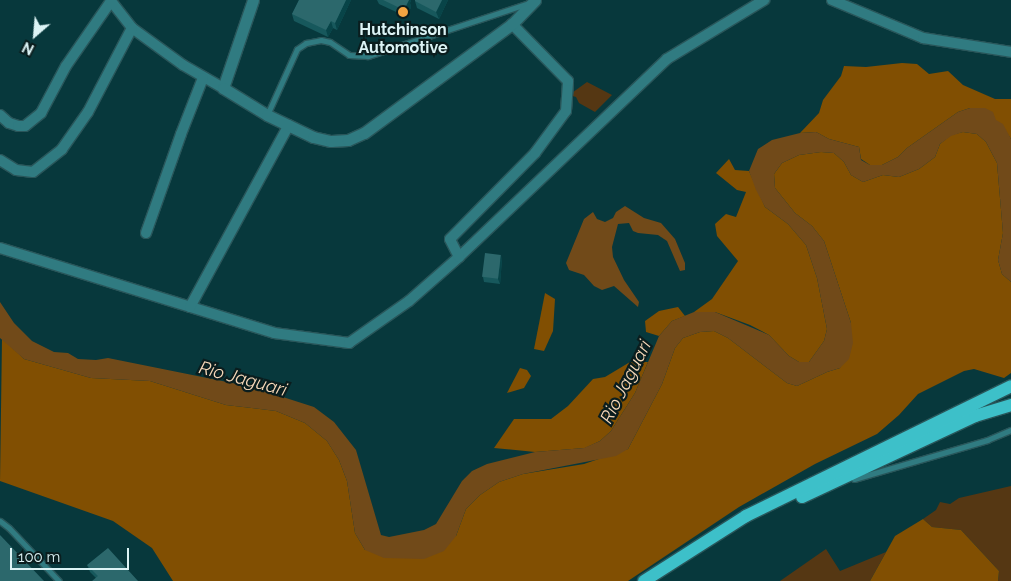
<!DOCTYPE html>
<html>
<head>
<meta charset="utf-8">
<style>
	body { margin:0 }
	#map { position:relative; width:1011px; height:581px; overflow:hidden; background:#07383c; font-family:Raleway,sans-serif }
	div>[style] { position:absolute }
	.green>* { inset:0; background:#553713 }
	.forest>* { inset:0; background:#814f02 }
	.water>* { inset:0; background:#714a19 }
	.roads { filter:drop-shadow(1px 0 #29565a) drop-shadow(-1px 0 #29565a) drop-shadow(0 1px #29565a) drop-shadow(0 -1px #29565a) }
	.service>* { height:5px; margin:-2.5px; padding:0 2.5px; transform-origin:2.5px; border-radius:2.5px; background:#307b81 }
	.minor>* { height:10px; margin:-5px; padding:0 5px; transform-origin:5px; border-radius:5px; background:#307b81 }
	.tertiary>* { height:11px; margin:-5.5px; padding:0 5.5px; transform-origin:5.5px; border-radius:5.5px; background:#307b81 }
	.primary>* { height:12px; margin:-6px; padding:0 6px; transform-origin:6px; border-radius:6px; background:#3dc0c9 }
	.wall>* { inset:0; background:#17585c }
	.shaded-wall>* { inset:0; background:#084448 }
	.building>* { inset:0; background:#2c686c; transform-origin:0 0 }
	.dots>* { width:14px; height:14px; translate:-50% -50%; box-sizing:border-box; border:2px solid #0a1d1e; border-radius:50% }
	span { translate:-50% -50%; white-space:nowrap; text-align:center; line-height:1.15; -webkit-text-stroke:4.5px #0a1d1e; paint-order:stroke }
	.poi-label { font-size:16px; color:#dcf3f5; font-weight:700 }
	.water-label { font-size:18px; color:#f6d8b9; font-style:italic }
	.north { position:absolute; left:10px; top:10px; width:50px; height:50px; -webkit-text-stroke:4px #0a1d1e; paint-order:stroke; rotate:207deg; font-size:14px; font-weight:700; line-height:20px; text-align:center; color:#dcf3f5 }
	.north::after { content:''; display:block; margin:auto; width:18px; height:22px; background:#dcf3f5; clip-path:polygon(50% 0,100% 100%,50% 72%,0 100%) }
	.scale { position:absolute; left:10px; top:548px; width:119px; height:22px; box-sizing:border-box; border:2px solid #dcf3f5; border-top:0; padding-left:6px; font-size:15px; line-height:18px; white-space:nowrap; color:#dcf3f5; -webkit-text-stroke:4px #0a1d1e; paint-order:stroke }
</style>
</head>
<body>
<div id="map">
	<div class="green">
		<i style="clip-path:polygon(587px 82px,612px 95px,595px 112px,579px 103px,576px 97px,569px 95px)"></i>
		<i style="clip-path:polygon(1011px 486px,1011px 581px,998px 581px,999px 571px,961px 530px,932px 527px,923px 519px,936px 510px,940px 502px,950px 504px,959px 498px)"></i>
		<i style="clip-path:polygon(826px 549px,840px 571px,886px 552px,870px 581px,780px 581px)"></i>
	</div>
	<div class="forest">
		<i style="clip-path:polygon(902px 63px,917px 64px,929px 74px,948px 71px,963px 85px,995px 99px,1011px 99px,1011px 139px,1007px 133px,970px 108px,958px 112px,907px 148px,898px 157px,882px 165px,870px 165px,861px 159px,859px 147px,829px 139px,816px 132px,800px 133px,819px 113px,823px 100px,841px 76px,844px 66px,866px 67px)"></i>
		<i style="clip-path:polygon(963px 132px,977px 134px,986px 142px,997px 163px,1003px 233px,998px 260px,1002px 274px,1011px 282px,1011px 373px,1004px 378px,974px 369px,964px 371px,918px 394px,899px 415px,877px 434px,815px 464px,739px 507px,628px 581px,173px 581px,152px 548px,113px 521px,0 481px,2px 338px,24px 359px,91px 378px,150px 381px,226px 405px,276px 411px,305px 423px,327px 441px,339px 460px,347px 481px,355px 533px,365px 550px,456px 536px,466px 509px,480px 495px,499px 482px,523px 474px,584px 464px,628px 449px,662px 384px,675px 348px,683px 338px,700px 332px,714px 331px,728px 338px,787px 383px,797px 386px,827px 372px,840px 368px,851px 323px,824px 241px,812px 226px,795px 213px,775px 188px,774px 174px,782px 163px,799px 155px,821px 152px,834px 153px,844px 162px,851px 175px,863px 182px,883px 175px,899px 177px,919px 169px,935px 157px,940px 144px,951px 135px)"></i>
		<i style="clip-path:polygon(729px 159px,735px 170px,749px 171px,765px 207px,788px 224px,806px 245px,817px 278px,827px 329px,824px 341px,809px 362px,799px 362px,789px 356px,769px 335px,750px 325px,715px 312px,694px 312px,712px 299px,738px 261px,717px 236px,715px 224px,726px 214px,736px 217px,746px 192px,737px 190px,716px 173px)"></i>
		<i style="clip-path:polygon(545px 293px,555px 299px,553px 331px,544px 351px,534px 349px)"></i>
		<i style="clip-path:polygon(678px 307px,685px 316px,672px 321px,659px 336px,646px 332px,645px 321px,659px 311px)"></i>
		<i style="clip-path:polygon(630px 362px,648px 362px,635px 393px,611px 431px,600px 441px,585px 448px,535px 452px,494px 448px,514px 419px,551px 419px,568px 406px,593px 379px,605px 377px)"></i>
		<i style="clip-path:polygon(520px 368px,527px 370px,531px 376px,524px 388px,507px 393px)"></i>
		<i style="clip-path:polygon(923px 519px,932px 527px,961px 530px,999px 571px,998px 581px,870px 581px,895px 536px)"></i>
	</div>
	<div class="water">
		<i style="clip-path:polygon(970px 108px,985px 108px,993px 112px,996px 120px,1003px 124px,1011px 139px,1011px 282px,1002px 274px,998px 260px,1003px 233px,997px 163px,986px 142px,977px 134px,963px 132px,951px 136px,940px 144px,935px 157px,919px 169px,899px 177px,883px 175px,863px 182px,851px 175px,844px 162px,834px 153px,821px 152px,799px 155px,782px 163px,774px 174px,775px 188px,795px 213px,812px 226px,824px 241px,851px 323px,853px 343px,849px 359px,840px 368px,827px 372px,797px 386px,787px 383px,728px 338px,714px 331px,700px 332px,683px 338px,675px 348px,662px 384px,628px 449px,616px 456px,523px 474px,499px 482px,480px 495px,466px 509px,456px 536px,444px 551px,424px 559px,384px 558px,365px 550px,355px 533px,347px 481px,339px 460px,327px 441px,305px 423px,276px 411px,226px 405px,150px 381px,91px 378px,24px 359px,0 338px,0 302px,14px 323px,32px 341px,54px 352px,68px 353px,78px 359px,96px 360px,108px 358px,252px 387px,314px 407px,334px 422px,356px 450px,381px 535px,389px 537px,424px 530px,436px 524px,462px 481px,472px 471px,487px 464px,535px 452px,584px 448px,600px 441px,611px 431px,635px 393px,659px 336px,672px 321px,694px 312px,715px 312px,769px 335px,789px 356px,799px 362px,809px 362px,824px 341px,827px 329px,817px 278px,806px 245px,788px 224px,765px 207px,756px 190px,749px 171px,758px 149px,772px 140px,800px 133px,816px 132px,829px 139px,859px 147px,861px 160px,870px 165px,882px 165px,898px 157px,907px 148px,958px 112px)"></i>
		<i style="clip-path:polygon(625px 206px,644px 218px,661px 223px,675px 239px,685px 263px,685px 270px,680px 271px,667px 241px,658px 235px,638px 233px,633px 231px,629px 223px,618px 224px,612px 247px,613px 257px,624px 280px,639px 302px,638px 307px,614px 286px,602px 290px,594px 286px,584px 275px,569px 270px,566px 263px,584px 219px,593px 212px,597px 219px,605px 222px,613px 218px,616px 212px)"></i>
	</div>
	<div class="roads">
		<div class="service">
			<i style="left:267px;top:115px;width:72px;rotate:-65.6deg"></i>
			<i style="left:297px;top:49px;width:11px;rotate:-34deg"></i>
			<i style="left:306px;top:43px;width:15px;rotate:-11deg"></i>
			<i style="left:321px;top:40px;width:9px;rotate:13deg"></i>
			<i style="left:330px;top:42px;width:23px;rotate:34deg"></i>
			<i style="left:349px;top:55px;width:19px;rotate:3deg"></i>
			<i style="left:368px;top:56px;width:169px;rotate:-18.2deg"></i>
			<i style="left:854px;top:479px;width:139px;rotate:-16.3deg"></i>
			<i style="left:987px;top:440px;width:26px;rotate:-23deg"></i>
			<i style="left:0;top:521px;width:11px;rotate:38deg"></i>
			<i style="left:9px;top:528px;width:73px;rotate:46.7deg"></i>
		</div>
		<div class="minor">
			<i style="left:832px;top:0;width:99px;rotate:22.7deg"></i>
			<i style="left:923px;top:38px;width:89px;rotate:9deg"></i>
			<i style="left:0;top:115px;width:12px;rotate:42deg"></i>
			<i style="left:9px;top:123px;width:9px;rotate:18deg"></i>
			<i style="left:18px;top:126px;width:7px"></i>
			<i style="left:25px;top:126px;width:21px;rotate:-39deg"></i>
			<i style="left:41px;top:113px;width:53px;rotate:-62deg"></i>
			<i style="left:66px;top:66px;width:79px;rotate:-55.3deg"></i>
			<i style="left:111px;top:1px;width:34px;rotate:52deg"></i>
			<i style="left:132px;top:28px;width:63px;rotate:36deg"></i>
			<i style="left:183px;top:65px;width:46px;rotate:29.9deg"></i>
			<i style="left:0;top:160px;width:19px;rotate:32deg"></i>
			<i style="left:16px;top:170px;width:17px;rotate:7deg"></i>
			<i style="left:33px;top:172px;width:37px;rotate:-38deg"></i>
			<i style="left:62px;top:149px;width:45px;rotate:-54.9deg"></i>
			<i style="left:88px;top:112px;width:95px;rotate:-62.4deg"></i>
			<i style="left:146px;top:233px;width:105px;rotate:-70.5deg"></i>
			<i style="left:181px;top:134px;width:60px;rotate:-68.6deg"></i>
			<i style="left:0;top:248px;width:287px;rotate:17.2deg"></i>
			<i style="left:274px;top:333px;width:76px;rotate:7.6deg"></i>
			<i style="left:349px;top:343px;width:73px;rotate:-35deg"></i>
			<i style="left:409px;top:301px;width:67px;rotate:-41.3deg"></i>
			<i style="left:459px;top:257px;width:287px;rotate:-43.6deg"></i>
			<i style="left:667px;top:59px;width:114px;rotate:-31.3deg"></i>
			<i style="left:459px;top:257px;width:20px;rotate:-117deg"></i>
			<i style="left:450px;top:239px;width:121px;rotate:-45.3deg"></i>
			<i style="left:535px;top:153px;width:52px;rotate:-53.6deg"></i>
			<i style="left:566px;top:111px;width:30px;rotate:-86deg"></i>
			<i style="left:568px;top:81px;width:80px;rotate:-134.5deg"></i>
			<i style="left:190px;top:307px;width:207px;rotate:-61.5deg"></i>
		</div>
		<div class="tertiary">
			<i style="left:253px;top:0;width:93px;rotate:108.8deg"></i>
			<i style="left:223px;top:88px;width:52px;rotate:31.5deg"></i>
			<i style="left:267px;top:115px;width:51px;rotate:25.6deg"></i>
			<i style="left:313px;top:137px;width:18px;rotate:13deg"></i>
			<i style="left:331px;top:141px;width:17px;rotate:-3deg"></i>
			<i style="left:348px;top:140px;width:17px;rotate:-24deg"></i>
			<i style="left:364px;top:133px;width:184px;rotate:-36.4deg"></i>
			<i style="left:512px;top:24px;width:33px;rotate:-46deg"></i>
		</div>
		<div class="primary">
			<i style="left:802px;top:497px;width:191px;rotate:-25.1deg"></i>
			<i style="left:975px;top:416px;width:38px;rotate:-17deg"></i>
			<i style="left:644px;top:581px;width:121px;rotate:-32.5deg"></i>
			<i style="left:746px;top:516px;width:295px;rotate:-26.1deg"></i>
		</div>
	</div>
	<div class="wall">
		<i style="clip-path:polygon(299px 0,351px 0,337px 30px,333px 28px,328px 37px,294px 21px,292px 14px)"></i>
		<i style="clip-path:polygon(377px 0,411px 0,410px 3px,411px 7px,407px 17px,379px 4px)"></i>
		<i style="clip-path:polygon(448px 0,439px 19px,417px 8px,415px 1px)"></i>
		<i style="clip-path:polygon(502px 259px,500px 284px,484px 282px,483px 277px)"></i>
		<i style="clip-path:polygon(87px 565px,138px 581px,96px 578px,90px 572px)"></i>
	</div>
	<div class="shaded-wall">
		<i style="clip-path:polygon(346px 0,351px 0,337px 30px,335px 23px)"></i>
		<i style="clip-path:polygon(406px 0,411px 0,410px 3px,411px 7px,407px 17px,404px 10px)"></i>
		<i style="clip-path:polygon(442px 0,448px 0,439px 19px,436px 12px)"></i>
		<i style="clip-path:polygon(331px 21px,333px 28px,328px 37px,326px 30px)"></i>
		<i style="clip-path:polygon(501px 255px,502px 259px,500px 284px,498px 279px)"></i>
	</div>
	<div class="building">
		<i style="clip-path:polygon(299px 0,346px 0,335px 23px,331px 21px,326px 30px,292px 14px)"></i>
		<i style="clip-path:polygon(383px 0,409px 0,404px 10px)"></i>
		<i style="clip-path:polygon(415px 0,442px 0,436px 12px,415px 1px)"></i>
		<i style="left:485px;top:253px;width:16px;height:24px;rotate:7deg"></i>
		<i style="clip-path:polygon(0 535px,44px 581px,0 581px)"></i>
		<i style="clip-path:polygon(108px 548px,138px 581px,92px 581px,98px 576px,87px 565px)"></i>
	</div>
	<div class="dots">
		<i style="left:403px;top:12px;background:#f3a442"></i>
	</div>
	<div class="poi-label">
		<span style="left:403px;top:39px">Hutchinson<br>Automotive</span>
	</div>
	<div class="water-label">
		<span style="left:243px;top:379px;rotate:15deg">Rio Jaguari</span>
		<span style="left:626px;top:382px;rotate:-63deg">Rio Jaguari</span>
	</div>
	<div class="north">N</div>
	<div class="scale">100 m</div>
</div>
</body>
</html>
